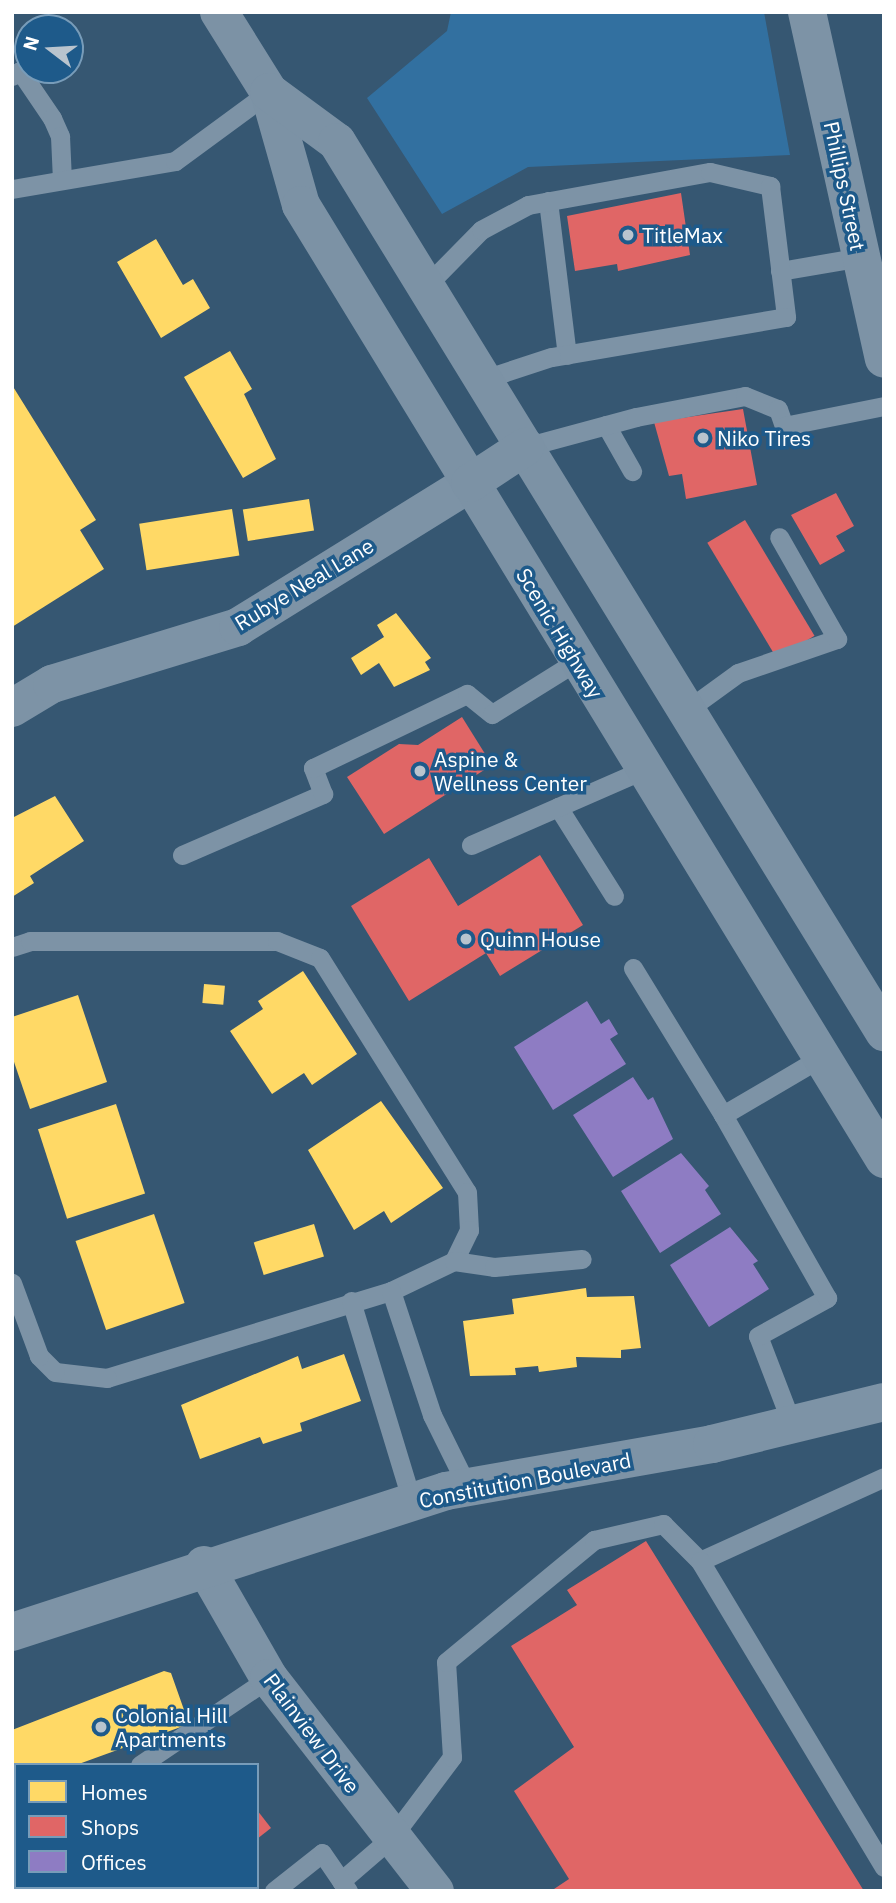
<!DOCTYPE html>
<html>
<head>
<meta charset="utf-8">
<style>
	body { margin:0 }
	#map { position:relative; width:896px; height:1903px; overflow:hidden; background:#365772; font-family:"IBM Plex Sans",sans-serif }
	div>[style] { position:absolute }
	.green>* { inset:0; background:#3270a0 }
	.homes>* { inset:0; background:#ffd966; transform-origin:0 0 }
	.shops>* { inset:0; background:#e06666; transform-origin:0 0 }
	.offices>* { inset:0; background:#8e7cc3 }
	.service>* { height:19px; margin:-9.5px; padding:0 9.5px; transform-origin:9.5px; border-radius:9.5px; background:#7d93a6 }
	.minor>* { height:38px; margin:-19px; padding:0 19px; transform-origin:19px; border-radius:19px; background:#7d93a6 }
	.tertiary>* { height:38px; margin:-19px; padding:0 19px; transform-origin:19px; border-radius:19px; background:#7d93a6 }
	.trunk>* { height:38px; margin:-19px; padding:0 19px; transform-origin:19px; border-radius:19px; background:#7c92a5 }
	.dots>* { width:19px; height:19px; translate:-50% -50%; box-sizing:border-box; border:4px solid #1e5a8a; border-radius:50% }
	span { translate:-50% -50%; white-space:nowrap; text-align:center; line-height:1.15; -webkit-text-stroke:7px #1e5a8a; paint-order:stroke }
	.street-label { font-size:21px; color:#fff }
	.poi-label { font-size:21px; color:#fff }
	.left { translate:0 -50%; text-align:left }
	.frame { position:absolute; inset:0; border:14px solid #fff; pointer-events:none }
	.legend { position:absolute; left:14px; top:1763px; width:245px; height:126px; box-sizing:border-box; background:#1e5a8a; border:2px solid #789cb9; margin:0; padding:9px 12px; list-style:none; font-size:21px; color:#fff }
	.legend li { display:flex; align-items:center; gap:14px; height:35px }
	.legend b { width:35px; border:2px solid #789cb9 }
	.north { position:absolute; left:14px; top:14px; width:70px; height:70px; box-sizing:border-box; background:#1e5a8a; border:2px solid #789cb9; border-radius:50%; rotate:287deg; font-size:19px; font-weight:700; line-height:28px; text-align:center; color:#fff }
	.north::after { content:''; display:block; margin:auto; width:24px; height:32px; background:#b9c4ce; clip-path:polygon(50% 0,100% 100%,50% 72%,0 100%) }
</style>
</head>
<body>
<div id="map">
	<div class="green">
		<i style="clip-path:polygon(451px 12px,764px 12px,790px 155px,528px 167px,442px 214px,367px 98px,447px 31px)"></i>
	</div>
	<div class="homes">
		<i style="clip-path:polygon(156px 239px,183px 285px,193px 279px,210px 308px,161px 338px,117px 262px)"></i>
		<i style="clip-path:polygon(230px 351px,252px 389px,244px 394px,276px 459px,243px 478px,184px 377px)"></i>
		<i style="clip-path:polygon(12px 385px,96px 520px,80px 530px,104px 569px,12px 627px)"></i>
		<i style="left:309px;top:499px;width:32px;height:67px;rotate:81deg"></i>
		<i style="left:232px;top:509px;width:47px;height:94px;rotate:81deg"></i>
		<i style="clip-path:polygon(396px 613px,431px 658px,425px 662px,430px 670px,394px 687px,379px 663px,361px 675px,351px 658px,384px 637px,377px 625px)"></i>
		<i style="clip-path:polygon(55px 796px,84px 841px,30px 876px,34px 883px,12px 897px,12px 818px)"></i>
		<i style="clip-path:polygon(303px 971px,357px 1054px,312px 1085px,304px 1073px,272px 1094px,230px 1031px,263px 1009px,258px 1001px)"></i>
		<i style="left:204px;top:984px;width:21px;height:19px;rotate:5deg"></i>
		<i style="clip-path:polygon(78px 995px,107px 1082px,30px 1109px,12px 1056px,12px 1017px)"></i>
		<i style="clip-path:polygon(381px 1101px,443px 1188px,391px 1223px,384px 1211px,354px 1230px,308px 1150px)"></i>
		<i style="left:116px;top:1104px;width:94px;height:82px;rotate:72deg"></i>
		<i style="left:154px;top:1214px;width:94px;height:83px;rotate:71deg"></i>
		<i style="left:314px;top:1224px;width:34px;height:63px;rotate:73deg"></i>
		<i style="clip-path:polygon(586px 1288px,587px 1297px,634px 1296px,641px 1348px,621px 1350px,621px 1358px,576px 1357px,577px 1367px,539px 1372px,538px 1366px,515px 1368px,516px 1375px,470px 1376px,463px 1321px,514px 1314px,512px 1299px)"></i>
		<i style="clip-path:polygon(344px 1354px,361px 1401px,300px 1423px,302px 1431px,263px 1444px,260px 1437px,200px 1459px,181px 1405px,298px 1356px,302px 1369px)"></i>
		<i style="clip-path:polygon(164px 1671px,171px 1673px,189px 1724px,76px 1765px,16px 1765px,12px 1788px,12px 1730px)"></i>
	</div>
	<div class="shops">
		<i style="clip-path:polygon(681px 193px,690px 255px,618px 271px,617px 264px,575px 271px,567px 216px)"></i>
		<i style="clip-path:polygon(743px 409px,757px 485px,686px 499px,682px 474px,669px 476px,654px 422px)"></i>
		<i style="clip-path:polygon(836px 493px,854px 526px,836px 536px,845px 551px,820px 565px,791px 515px)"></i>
		<i style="left:745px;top:520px;width:135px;height:44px;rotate:59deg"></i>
		<i style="clip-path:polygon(462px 717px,492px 765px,384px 834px,347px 777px,399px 744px,418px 745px)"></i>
		<i style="clip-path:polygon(540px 855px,583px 925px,500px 976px,486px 953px,409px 1001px,351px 906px,429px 858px,458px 906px)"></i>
		<i style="clip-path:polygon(646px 1541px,864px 1891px,551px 1891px,569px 1879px,514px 1791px,574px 1747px,511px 1646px,577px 1605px,567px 1590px)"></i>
		<i style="clip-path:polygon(257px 1810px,271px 1828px,257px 1839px)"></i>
		<i style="clip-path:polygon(66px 1887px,195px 1887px,61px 1891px)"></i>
	</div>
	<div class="offices">
		<i style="clip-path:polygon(587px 1001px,601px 1024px,609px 1019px,618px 1034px,610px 1039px,626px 1064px,553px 1110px,514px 1047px)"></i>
		<i style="clip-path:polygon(633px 1077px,648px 1100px,653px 1097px,673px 1139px,613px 1177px,573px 1115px)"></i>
		<i style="clip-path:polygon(681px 1153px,709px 1186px,705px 1190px,721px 1214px,660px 1253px,621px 1191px)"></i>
		<i style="clip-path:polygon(730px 1227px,758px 1261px,753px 1264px,769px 1289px,709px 1327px,670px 1265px)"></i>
	</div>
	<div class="service">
		<i style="left:12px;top:76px;width:9px;rotate:-32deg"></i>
		<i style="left:20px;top:71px;width:57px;rotate:55.8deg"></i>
		<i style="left:52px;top:118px;width:20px;rotate:66deg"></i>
		<i style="left:60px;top:136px;width:44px;rotate:87.4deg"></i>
		<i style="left:12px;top:189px;width:165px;rotate:-9.7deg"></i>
		<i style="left:175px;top:161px;width:117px;rotate:-36.3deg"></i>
		<i style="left:548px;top:201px;width:155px;rotate:83deg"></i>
		<i style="left:780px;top:271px;width:82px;rotate:-9.8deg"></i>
		<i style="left:426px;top:286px;width:78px;rotate:-45.5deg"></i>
		<i style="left:481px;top:230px;width:53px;rotate:-28deg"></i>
		<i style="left:528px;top:205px;width:185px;rotate:-10.3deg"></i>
		<i style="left:710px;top:172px;width:62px;rotate:13.1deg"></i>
		<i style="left:770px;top:186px;width:132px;rotate:83deg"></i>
		<i style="left:786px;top:317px;width:238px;rotate:170.3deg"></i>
		<i style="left:551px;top:357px;width:71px;rotate:161.8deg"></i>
		<i style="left:606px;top:425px;width:53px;rotate:60.5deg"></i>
		<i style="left:525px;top:447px;width:115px;rotate:-15.1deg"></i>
		<i style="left:636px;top:417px;width:111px;rotate:-10.9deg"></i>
		<i style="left:745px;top:396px;width:35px;rotate:22deg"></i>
		<i style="left:778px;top:409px;width:18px;rotate:71deg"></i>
		<i style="left:784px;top:426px;width:102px;rotate:-11.3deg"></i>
		<i style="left:687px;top:710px;width:63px;rotate:-36deg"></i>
		<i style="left:738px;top:673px;width:105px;rotate:-19deg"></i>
		<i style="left:837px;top:639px;width:117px;rotate:-119.6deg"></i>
		<i style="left:558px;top:807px;width:105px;rotate:57.8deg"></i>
		<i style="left:471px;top:845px;width:188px;rotate:-23.6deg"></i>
		<i style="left:182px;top:855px;width:154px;rotate:-23.4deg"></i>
		<i style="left:323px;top:794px;width:28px;rotate:-111deg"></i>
		<i style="left:313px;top:768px;width:171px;rotate:-25.7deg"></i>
		<i style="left:467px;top:694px;width:32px;rotate:39deg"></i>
		<i style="left:492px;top:714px;width:100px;rotate:-31.9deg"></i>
		<i style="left:12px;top:947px;width:19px;rotate:-18deg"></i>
		<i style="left:30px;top:941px;width:247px"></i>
		<i style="left:277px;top:941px;width:46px;rotate:21.6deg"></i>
		<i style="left:320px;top:958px;width:276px;rotate:57.9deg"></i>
		<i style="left:467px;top:1192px;width:38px;rotate:87deg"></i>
		<i style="left:469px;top:1230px;width:34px;rotate:116deg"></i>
		<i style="left:454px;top:1261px;width:70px;rotate:154.5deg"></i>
		<i style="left:391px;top:1291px;width:297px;rotate:163deg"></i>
		<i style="left:107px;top:1378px;width:52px;rotate:-173.4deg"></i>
		<i style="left:55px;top:1372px;width:23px;rotate:-135deg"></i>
		<i style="left:39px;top:1356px;width:78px;rotate:-110.3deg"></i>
		<i style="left:633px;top:968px;width:172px;rotate:58.5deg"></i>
		<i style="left:454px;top:1261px;width:40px;rotate:8.5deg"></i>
		<i style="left:494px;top:1267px;width:88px;rotate:-5.2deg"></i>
		<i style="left:391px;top:1291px;width:131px;rotate:71.7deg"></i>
		<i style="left:432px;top:1415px;width:81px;rotate:63.7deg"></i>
		<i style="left:351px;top:1301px;width:210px;rotate:73.1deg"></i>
		<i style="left:793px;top:1427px;width:97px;rotate:-111deg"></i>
		<i style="left:758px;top:1336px;width:79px;rotate:-28.8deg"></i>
		<i style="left:827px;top:1298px;width:210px;rotate:-119.6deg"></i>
		<i style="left:723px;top:1115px;width:113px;rotate:-30.4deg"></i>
		<i style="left:700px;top:1561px;width:202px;rotate:-24.5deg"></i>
		<i style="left:140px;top:1765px;width:156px;rotate:-34deg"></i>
		<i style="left:12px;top:1826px;width:4px;rotate:-14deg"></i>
		<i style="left:341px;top:1881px;width:67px;rotate:-40.8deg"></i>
		<i style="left:392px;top:1837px;width:100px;rotate:-53.1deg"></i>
		<i style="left:452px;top:1757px;width:95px;rotate:-93.6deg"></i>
		<i style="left:446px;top:1662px;width:192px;rotate:-39.5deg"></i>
		<i style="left:594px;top:1540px;width:71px;rotate:-13.1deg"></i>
		<i style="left:663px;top:1524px;width:52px;rotate:45deg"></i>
		<i style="left:700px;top:1561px;width:357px;rotate:59deg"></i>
		<i style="left:274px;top:1891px;width:61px;rotate:-38.4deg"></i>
		<i style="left:322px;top:1853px;width:46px;rotate:55.6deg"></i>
	</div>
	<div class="minor">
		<i style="left:807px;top:12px;width:355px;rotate:77.5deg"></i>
		<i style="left:12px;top:708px;width:47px;rotate:-31deg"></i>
		<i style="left:52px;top:684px;width:195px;rotate:-17deg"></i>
		<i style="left:238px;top:627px;width:273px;rotate:-31.8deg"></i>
		<i style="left:204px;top:1565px;width:130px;rotate:60.1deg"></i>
		<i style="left:269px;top:1678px;width:270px;rotate:52.1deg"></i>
	</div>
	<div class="tertiary">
		<i style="left:12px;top:1632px;width:456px;rotate:-18deg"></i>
		<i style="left:446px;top:1491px;width:270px;rotate:-10deg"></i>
		<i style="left:712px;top:1444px;width:177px;rotate:-13.7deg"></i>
	</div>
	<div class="trunk">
		<i style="left:219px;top:12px;width:94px;rotate:58deg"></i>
		<i style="left:269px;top:92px;width:117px;rotate:74.2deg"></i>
		<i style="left:301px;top:205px;width:1118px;rotate:58.57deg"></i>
		<i style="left:269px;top:92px;width:84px;rotate:36.3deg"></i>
		<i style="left:337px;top:142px;width:1045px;rotate:58.42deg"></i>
		<i style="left:470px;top:483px;width:66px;rotate:-33.2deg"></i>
	</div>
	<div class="dots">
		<i style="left:628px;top:235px;background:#b9c4ce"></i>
		<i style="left:703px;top:438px;background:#b9c4ce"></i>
		<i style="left:420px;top:771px;background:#b9c4ce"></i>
		<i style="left:466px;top:939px;background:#b9c4ce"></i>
		<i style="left:101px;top:1727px;background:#b9c4ce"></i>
	</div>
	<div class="street-label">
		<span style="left:845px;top:186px;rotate:78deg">Phillips Street</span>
		<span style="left:304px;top:584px;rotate:-31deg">Rubye Neal Lane</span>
		<span style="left:560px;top:633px;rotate:59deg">Scenic Highway</span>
		<span style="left:525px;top:1480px;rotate:-11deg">Constitution Boulevard</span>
		<span style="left:312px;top:1733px;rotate:53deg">Plainview Drive</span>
	</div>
	<div class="poi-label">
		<span class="left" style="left:642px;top:235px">TitleMax</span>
		<span class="left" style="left:717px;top:438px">Niko Tires</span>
		<span class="left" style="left:434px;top:771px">Aspine &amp;<br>Wellness Center</span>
		<span class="left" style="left:480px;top:939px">Quinn House</span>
		<span class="left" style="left:115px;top:1727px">Colonial Hill<br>Apartments</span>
	</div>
	<div class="frame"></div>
	<ul class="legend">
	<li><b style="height:19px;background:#ffd966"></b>Homes</li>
	<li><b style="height:19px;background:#e06666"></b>Shops</li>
	<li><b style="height:19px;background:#8e7cc3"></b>Offices</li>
	</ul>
	<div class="north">N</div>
</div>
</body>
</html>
